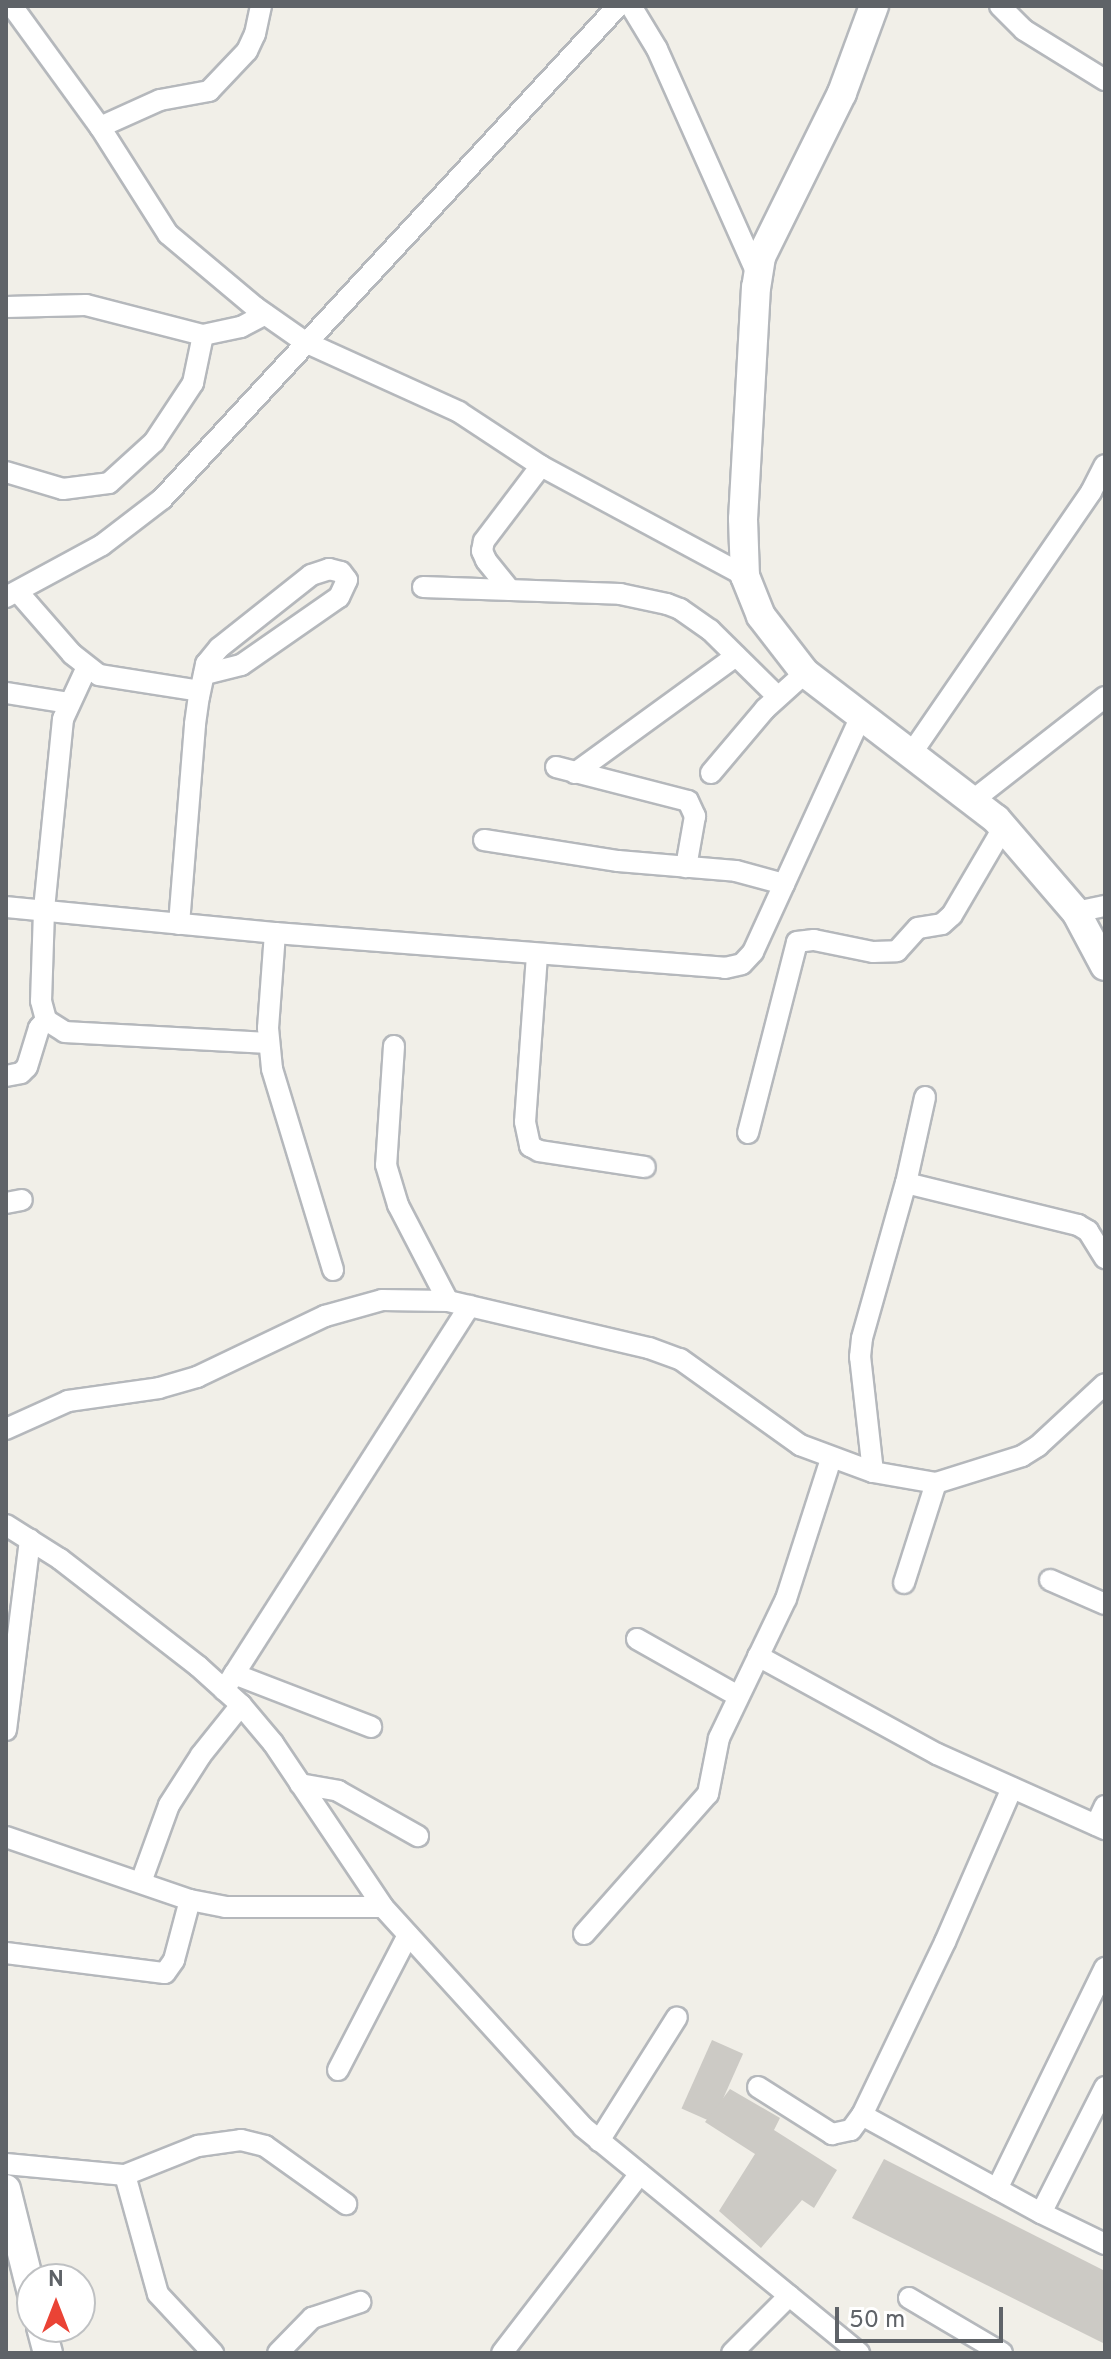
<!DOCTYPE html>
<html>
<head>
<meta charset="utf-8">
<style>
	body { margin:0 }
	#map { position:relative; width:1111px; height:2359px; overflow:hidden; background:#f1efe8; font-family:Overpass,sans-serif }
	div>[style] { position:absolute }
	.building>* { inset:0; background:#cccac5; transform-origin:0 0 }
	.roads { filter:drop-shadow(2px 0 #b5b8bc) drop-shadow(-2px 0 #b5b8bc) drop-shadow(0 2px #b5b8bc) drop-shadow(0 -2px #b5b8bc) }
	.street>* { height:20px; margin:-10px; padding:0 10px; transform-origin:10px; border-radius:10px; background:#fff }
	.secondary>* { height:28px; margin:-14px; padding:0 14px; transform-origin:14px; border-radius:14px; background:#fff }
	span { translate:-50% -50%; white-space:nowrap; text-align:center; line-height:1.15; -webkit-text-stroke:8px #fff; paint-order:stroke }
	.frame { position:absolute; inset:0; border:8px solid #5f6368; pointer-events:none }
	.north { position:absolute; left:16px; top:2263px; width:80px; height:80px; box-sizing:border-box; background:#fff; border:2px solid #bfc1c3; border-radius:50%; rotate:0deg; font-size:22px; font-weight:700; line-height:32px; text-align:center; color:#5f6368 }
	.north::after { content:''; display:block; margin:auto; width:28px; height:36px; background:#ea4335; clip-path:polygon(50% 0,100% 100%,50% 72%,0 100%) }
	.scale { position:absolute; left:835px; top:2307px; width:168px; height:36px; box-sizing:border-box; border:4px solid #5f6368; border-top:0; padding-left:10px; font-size:24px; line-height:28px; white-space:nowrap; color:#5f6368; -webkit-text-stroke:6px #fff; paint-order:stroke }
</style>
</head>
<body>
<div id="map">
	<div class="building">
		<i style="left:712px;top:2040px;width:34px;height:75px;rotate:24deg"></i>
		<i style="clip-path:polygon(730px 2089px,780px 2118px,774px 2130px,837px 2170px,814px 2208px,802px 2200px,761px 2248px,719px 2211px,755px 2154px,705px 2122px)"></i>
		<i style="clip-path:polygon(884px 2159px,1105px 2271px,1105px 2344px,852px 2218px)"></i>
	</div>
	<div class="roads">
		<div class="street">
			<i style="left:12px;top:6px;width:150px;rotate:54deg"></i>
			<i style="left:100px;top:127px;width:127px;rotate:57.6deg"></i>
			<i style="left:168px;top:234px;width:114px;rotate:40deg"></i>
			<i style="left:255px;top:307px;width:61px;rotate:35deg"></i>
			<i style="left:305px;top:342px;width:169px;rotate:24.4deg"></i>
			<i style="left:459px;top:412px;width:98px;rotate:33.4deg"></i>
			<i style="left:541px;top:466px;width:232px;rotate:28.3deg"></i>
			<i style="left:631px;top:6px;width:50px;rotate:58.8deg"></i>
			<i style="left:657px;top:49px;width:246px;rotate:66deg"></i>
			<i style="left:1000px;top:6px;width:34px;rotate:45deg"></i>
			<i style="left:1024px;top:30px;width:95px;rotate:31.7deg"></i>
			<i style="left:100px;top:127px;width:66px;rotate:-24.2deg"></i>
			<i style="left:160px;top:100px;width:50px;rotate:-10.4deg"></i>
			<i style="left:209px;top:91px;width:55px;rotate:-46.5deg"></i>
			<i style="left:247px;top:51px;width:19px;rotate:-65deg"></i>
			<i style="left:255px;top:34px;width:29px;rotate:-78deg"></i>
			<i style="left:6px;top:307px;width:80px;rotate:-1.4deg"></i>
			<i style="left:86px;top:305px;width:121px;rotate:14.4deg"></i>
			<i style="left:203px;top:335px;width:39px;rotate:-12deg"></i>
			<i style="left:241px;top:327px;width:27px;rotate:-28deg"></i>
			<i style="left:6px;top:472px;width:59px;rotate:16.6deg"></i>
			<i style="left:63px;top:489px;width:46px;rotate:-7.4deg"></i>
			<i style="left:109px;top:483px;width:61px;rotate:-42.3deg"></i>
			<i style="left:154px;top:442px;width:71px;rotate:-56.5deg"></i>
			<i style="left:193px;top:383px;width:49px;rotate:-78.2deg"></i>
			<i style="left:423px;top:587px;width:197px;rotate:2deg"></i>
			<i style="left:620px;top:594px;width:48px;rotate:12deg"></i>
			<i style="left:667px;top:604px;width:14px;rotate:21deg"></i>
			<i style="left:680px;top:609px;width:37px;rotate:35deg"></i>
			<i style="left:710px;top:630px;width:95px;rotate:44.6deg"></i>
			<i style="left:510px;top:590px;width:38px;rotate:-129deg"></i>
			<i style="left:486px;top:560px;width:10px;rotate:-114deg"></i>
			<i style="left:482px;top:551px;width:10px;rotate:-79deg"></i>
			<i style="left:484px;top:541px;width:94px;rotate:-52.8deg"></i>
			<i style="left:18px;top:592px;width:82px;rotate:48.9deg"></i>
			<i style="left:72px;top:654px;width:34px;rotate:38deg"></i>
			<i style="left:99px;top:675px;width:102px;rotate:9deg"></i>
			<i style="left:6px;top:597px;width:109px;rotate:-28.4deg"></i>
			<i style="left:102px;top:545px;width:76px;rotate:-37.5deg"></i>
			<i style="left:162px;top:499px;width:672px;rotate:-47.23deg"></i>
			<i style="left:87px;top:667px;width:57px;rotate:114.8deg"></i>
			<i style="left:63px;top:719px;width:193px;rotate:95.7deg"></i>
			<i style="left:44px;top:911px;width:90px;rotate:91.9deg"></i>
			<i style="left:41px;top:1001px;width:20px;rotate:75deg"></i>
			<i style="left:46px;top:1020px;width:22px;rotate:32deg"></i>
			<i style="left:65px;top:1032px;width:203px;rotate:3.1deg"></i>
			<i style="left:6px;top:693px;width:64px;rotate:9deg"></i>
			<i style="left:911px;top:754px;width:318px;rotate:-55.5deg"></i>
			<i style="left:1091px;top:492px;width:30px;rotate:-63deg"></i>
			<i style="left:556px;top:767px;width:136px;rotate:14.4deg"></i>
			<i style="left:688px;top:801px;width:17px;rotate:65deg"></i>
			<i style="left:695px;top:816px;width:52px;rotate:100deg"></i>
			<i style="left:575px;top:773px;width:199px;rotate:-36deg"></i>
			<i style="left:711px;top:773px;width:84px;rotate:-49.8deg"></i>
			<i style="left:765px;top:709px;width:54px;rotate:-42deg"></i>
			<i style="left:972px;top:801px;width:169px;rotate:-38deg"></i>
			<i style="left:484px;top:840px;width:136px;rotate:8.9deg"></i>
			<i style="left:618px;top:861px;width:118px;rotate:4.8deg"></i>
			<i style="left:736px;top:871px;width:50px;rotate:15.2deg"></i>
			<i style="left:6px;top:907px;width:270px;rotate:5.5deg"></i>
			<i style="left:275px;top:933px;width:451px;rotate:4.4deg"></i>
			<i style="left:725px;top:968px;width:17px;rotate:-13deg"></i>
			<i style="left:742px;top:964px;width:16px;rotate:-47deg"></i>
			<i style="left:753px;top:952px;width:260px;rotate:-65.4deg"></i>
			<i style="left:1076px;top:912px;width:30px;rotate:-12deg"></i>
			<i style="left:179px;top:924px;width:201px;rotate:-85.4deg"></i>
			<i style="left:195px;top:724px;width:27px;rotate:-82deg"></i>
			<i style="left:199px;top:697px;width:34px;rotate:-78deg"></i>
			<i style="left:206px;top:664px;width:21px;rotate:-51deg"></i>
			<i style="left:219px;top:648px;width:117px;rotate:-38.4deg"></i>
			<i style="left:311px;top:575px;width:19px;rotate:-18deg"></i>
			<i style="left:329px;top:569px;width:12px;rotate:14deg"></i>
			<i style="left:341px;top:572px;width:10px;rotate:53deg"></i>
			<i style="left:347px;top:580px;width:19px;rotate:115deg"></i>
			<i style="left:339px;top:597px;width:119px;rotate:145.2deg"></i>
			<i style="left:241px;top:665px;width:38px;rotate:166deg"></i>
			<i style="left:275px;top:933px;width:95px;rotate:94.2deg"></i>
			<i style="left:268px;top:1028px;width:41px;rotate:84.4deg"></i>
			<i style="left:272px;top:1069px;width:210px;rotate:73.1deg"></i>
			<i style="left:537px;top:955px;width:167px;rotate:94.1deg"></i>
			<i style="left:525px;top:1122px;width:25px;rotate:78deg"></i>
			<i style="left:530px;top:1146px;width:10px;rotate:29deg"></i>
			<i style="left:539px;top:1151px;width:107px;rotate:8.6deg"></i>
			<i style="left:394px;top:1046px;width:119px;rotate:93.8deg"></i>
			<i style="left:386px;top:1165px;width:42px;rotate:73.3deg"></i>
			<i style="left:398px;top:1205px;width:108px;rotate:62.5deg"></i>
			<i style="left:6px;top:1076px;width:15px;rotate:-11deg"></i>
			<i style="left:21px;top:1073px;width:8px;rotate:-45deg"></i>
			<i style="left:27px;top:1067px;width:41px;rotate:-72.9deg"></i>
			<i style="left:39px;top:1028px;width:11px;rotate:-49deg"></i>
			<i style="left:748px;top:1133px;width:197px;rotate:-75.6deg"></i>
			<i style="left:797px;top:942px;width:17px;rotate:-7deg"></i>
			<i style="left:814px;top:940px;width:60px;rotate:11.5deg"></i>
			<i style="left:873px;top:952px;width:24px;rotate:-2deg"></i>
			<i style="left:897px;top:951px;width:31px;rotate:-48deg"></i>
			<i style="left:918px;top:928px;width:24px;rotate:-9deg"></i>
			<i style="left:942px;top:924px;width:13px;rotate:-42deg"></i>
			<i style="left:952px;top:915px;width:101px;rotate:-59.6deg"></i>
			<i style="left:906px;top:1183px;width:177px;rotate:13.7deg"></i>
			<i style="left:1078px;top:1225px;width:12px;rotate:31deg"></i>
			<i style="left:1088px;top:1231px;width:32px;rotate:58deg"></i>
			<i style="left:6px;top:1203px;width:16px;rotate:-11deg"></i>
			<i style="left:6px;top:1429px;width:68px;rotate:-24.3deg"></i>
			<i style="left:68px;top:1401px;width:92px;rotate:-8.1deg"></i>
			<i style="left:159px;top:1388px;width:40px;rotate:-16deg"></i>
			<i style="left:197px;top:1377px;width:142px;rotate:-25.5deg"></i>
			<i style="left:325px;top:1316px;width:59px;rotate:-15.7deg"></i>
			<i style="left:382px;top:1300px;width:66px;rotate:0.9deg"></i>
			<i style="left:448px;top:1301px;width:206px;rotate:13.2deg"></i>
			<i style="left:649px;top:1348px;width:33px;rotate:20deg"></i>
			<i style="left:680px;top:1359px;width:148px;rotate:35.6deg"></i>
			<i style="left:800px;top:1445px;width:78px;rotate:20.3deg"></i>
			<i style="left:873px;top:1472px;width:64px;rotate:9.9deg"></i>
			<i style="left:936px;top:1483px;width:90px;rotate:-17.4deg"></i>
			<i style="left:1022px;top:1456px;width:19px;rotate:-32deg"></i>
			<i style="left:1038px;top:1446px;width:91px;rotate:-42.8deg"></i>
			<i style="left:873px;top:1472px;width:116px;rotate:-96.4deg"></i>
			<i style="left:860px;top:1357px;width:19px;rotate:-84deg"></i>
			<i style="left:862px;top:1338px;width:161px;rotate:-74.2deg"></i>
			<i style="left:906px;top:1183px;width:88px;rotate:-77.5deg"></i>
			<i style="left:6px;top:1525px;width:64px;rotate:32.2deg"></i>
			<i style="left:60px;top:1559px;width:175px;rotate:37.8deg"></i>
			<i style="left:198px;top:1666px;width:58px;rotate:42.2deg"></i>
			<i style="left:241px;top:1705px;width:50px;rotate:49.9deg"></i>
			<i style="left:273px;top:1743px;width:197px;rotate:56.1deg"></i>
			<i style="left:383px;top:1907px;width:297px;rotate:47.7deg"></i>
			<i style="left:583px;top:2127px;width:357px;rotate:39.3deg"></i>
			<i style="left:1050px;top:1580px;width:60px;rotate:23.6deg"></i>
			<i style="left:904px;top:1583px;width:105px;rotate:-72.3deg"></i>
			<i style="left:637px;top:1639px;width:116px;rotate:29.4deg"></i>
			<i style="left:758px;top:1656px;width:204px;rotate:28.7deg"></i>
			<i style="left:937px;top:1754px;width:184px;rotate:24.1deg"></i>
			<i style="left:234px;top:1674px;width:147px;rotate:21.1deg"></i>
			<i style="left:224px;top:1690px;width:456px;rotate:-57.4deg"></i>
			<i style="left:6px;top:1730px;width:192px;rotate:-82.8deg"></i>
			<i style="left:300px;top:1784px;width:39px;rotate:10deg"></i>
			<i style="left:338px;top:1791px;width:92px;rotate:29.4deg"></i>
			<i style="left:1012px;top:1788px;width:168px;rotate:113.5deg"></i>
			<i style="left:945px;top:1942px;width:192px;rotate:115.6deg"></i>
			<i style="left:862px;top:2115px;width:204px;rotate:28.7deg"></i>
			<i style="left:1096px;top:1825px;width:21px;rotate:-65deg"></i>
			<i style="left:6px;top:1837px;width:194px;rotate:18.9deg"></i>
			<i style="left:190px;top:1900px;width:36px;rotate:11deg"></i>
			<i style="left:225px;top:1907px;width:158px"></i>
			<i style="left:141px;top:1882px;width:82px;rotate:-70deg"></i>
			<i style="left:169px;top:1805px;width:59px;rotate:-57.4deg"></i>
			<i style="left:201px;top:1755px;width:64px;rotate:-51.3deg"></i>
			<i style="left:584px;top:1934px;width:187px;rotate:-48.5deg"></i>
			<i style="left:708px;top:1794px;width:57px;rotate:-78.9deg"></i>
			<i style="left:719px;top:1738px;width:154px;rotate:-64.3deg"></i>
			<i style="left:786px;top:1599px;width:147px;rotate:-72.2deg"></i>
			<i style="left:6px;top:1953px;width:160px;rotate:7.2deg"></i>
			<i style="left:165px;top:1973px;width:16px;rotate:-55deg"></i>
			<i style="left:174px;top:1960px;width:62px;rotate:-75.1deg"></i>
			<i style="left:338px;top:2070px;width:152px;rotate:-62.6deg"></i>
			<i style="left:758px;top:2087px;width:88px;rotate:32.4deg"></i>
			<i style="left:832px;top:2134px;width:19px;rotate:-12deg"></i>
			<i style="left:851px;top:2130px;width:19px;rotate:-54deg"></i>
			<i style="left:1105px;top:2087px;width:141px;rotate:116.9deg"></i>
			<i style="left:1041px;top:2213px;width:71px;rotate:25.8deg"></i>
			<i style="left:599px;top:2141px;width:146px;rotate:-57.8deg"></i>
			<i style="left:6px;top:2164px;width:120px;rotate:5.3deg"></i>
			<i style="left:125px;top:2175px;width:79px;rotate:-21.7deg"></i>
			<i style="left:198px;top:2146px;width:43px;rotate:-7.9deg"></i>
			<i style="left:241px;top:2140px;width:25px;rotate:14deg"></i>
			<i style="left:265px;top:2146px;width:100px;rotate:35.6deg"></i>
			<i style="left:125px;top:2175px;width:123px;rotate:74.5deg"></i>
			<i style="left:158px;top:2294px;width:81px;rotate:47deg"></i>
			<i style="left:997px;top:2189px;width:246px;rotate:-64deg"></i>
			<i style="left:909px;top:2298px;width:108px;rotate:30.6deg"></i>
			<i style="left:278px;top:2353px;width:49px;rotate:-45.8deg"></i>
			<i style="left:312px;top:2318px;width:51px;rotate:-18.4deg"></i>
			<i style="left:502px;top:2353px;width:226px;rotate:-52.4deg"></i>
			<i style="left:732px;top:2353px;width:81px;rotate:-45deg"></i>
		</div>
		<div class="secondary">
			<i style="left:874px;top:6px;width:93px;rotate:110.2deg"></i>
			<i style="left:842px;top:93px;width:183px;rotate:116.3deg"></i>
			<i style="left:761px;top:257px;width:30px;rotate:99deg"></i>
			<i style="left:756px;top:287px;width:232px;rotate:93.2deg"></i>
			<i style="left:743px;top:519px;width:57px;rotate:88deg"></i>
			<i style="left:745px;top:576px;width:43px;rotate:68.2deg"></i>
			<i style="left:761px;top:616px;width:72px;rotate:52.3deg"></i>
			<i style="left:805px;top:673px;width:240px;rotate:37.4deg"></i>
			<i style="left:996px;top:819px;width:123px;rotate:49.3deg"></i>
			<i style="left:1076px;top:912px;width:61px;rotate:61.8deg"></i>
			<i style="left:6px;top:2189px;width:107px;rotate:76deg"></i>
			<i style="left:41px;top:2327px;width:27px;rotate:75deg"></i>
		</div>
	</div>
	<div class="frame"></div>
	<div class="north">N</div>
	<div class="scale">50 m</div>
</div>
</body>
</html>
